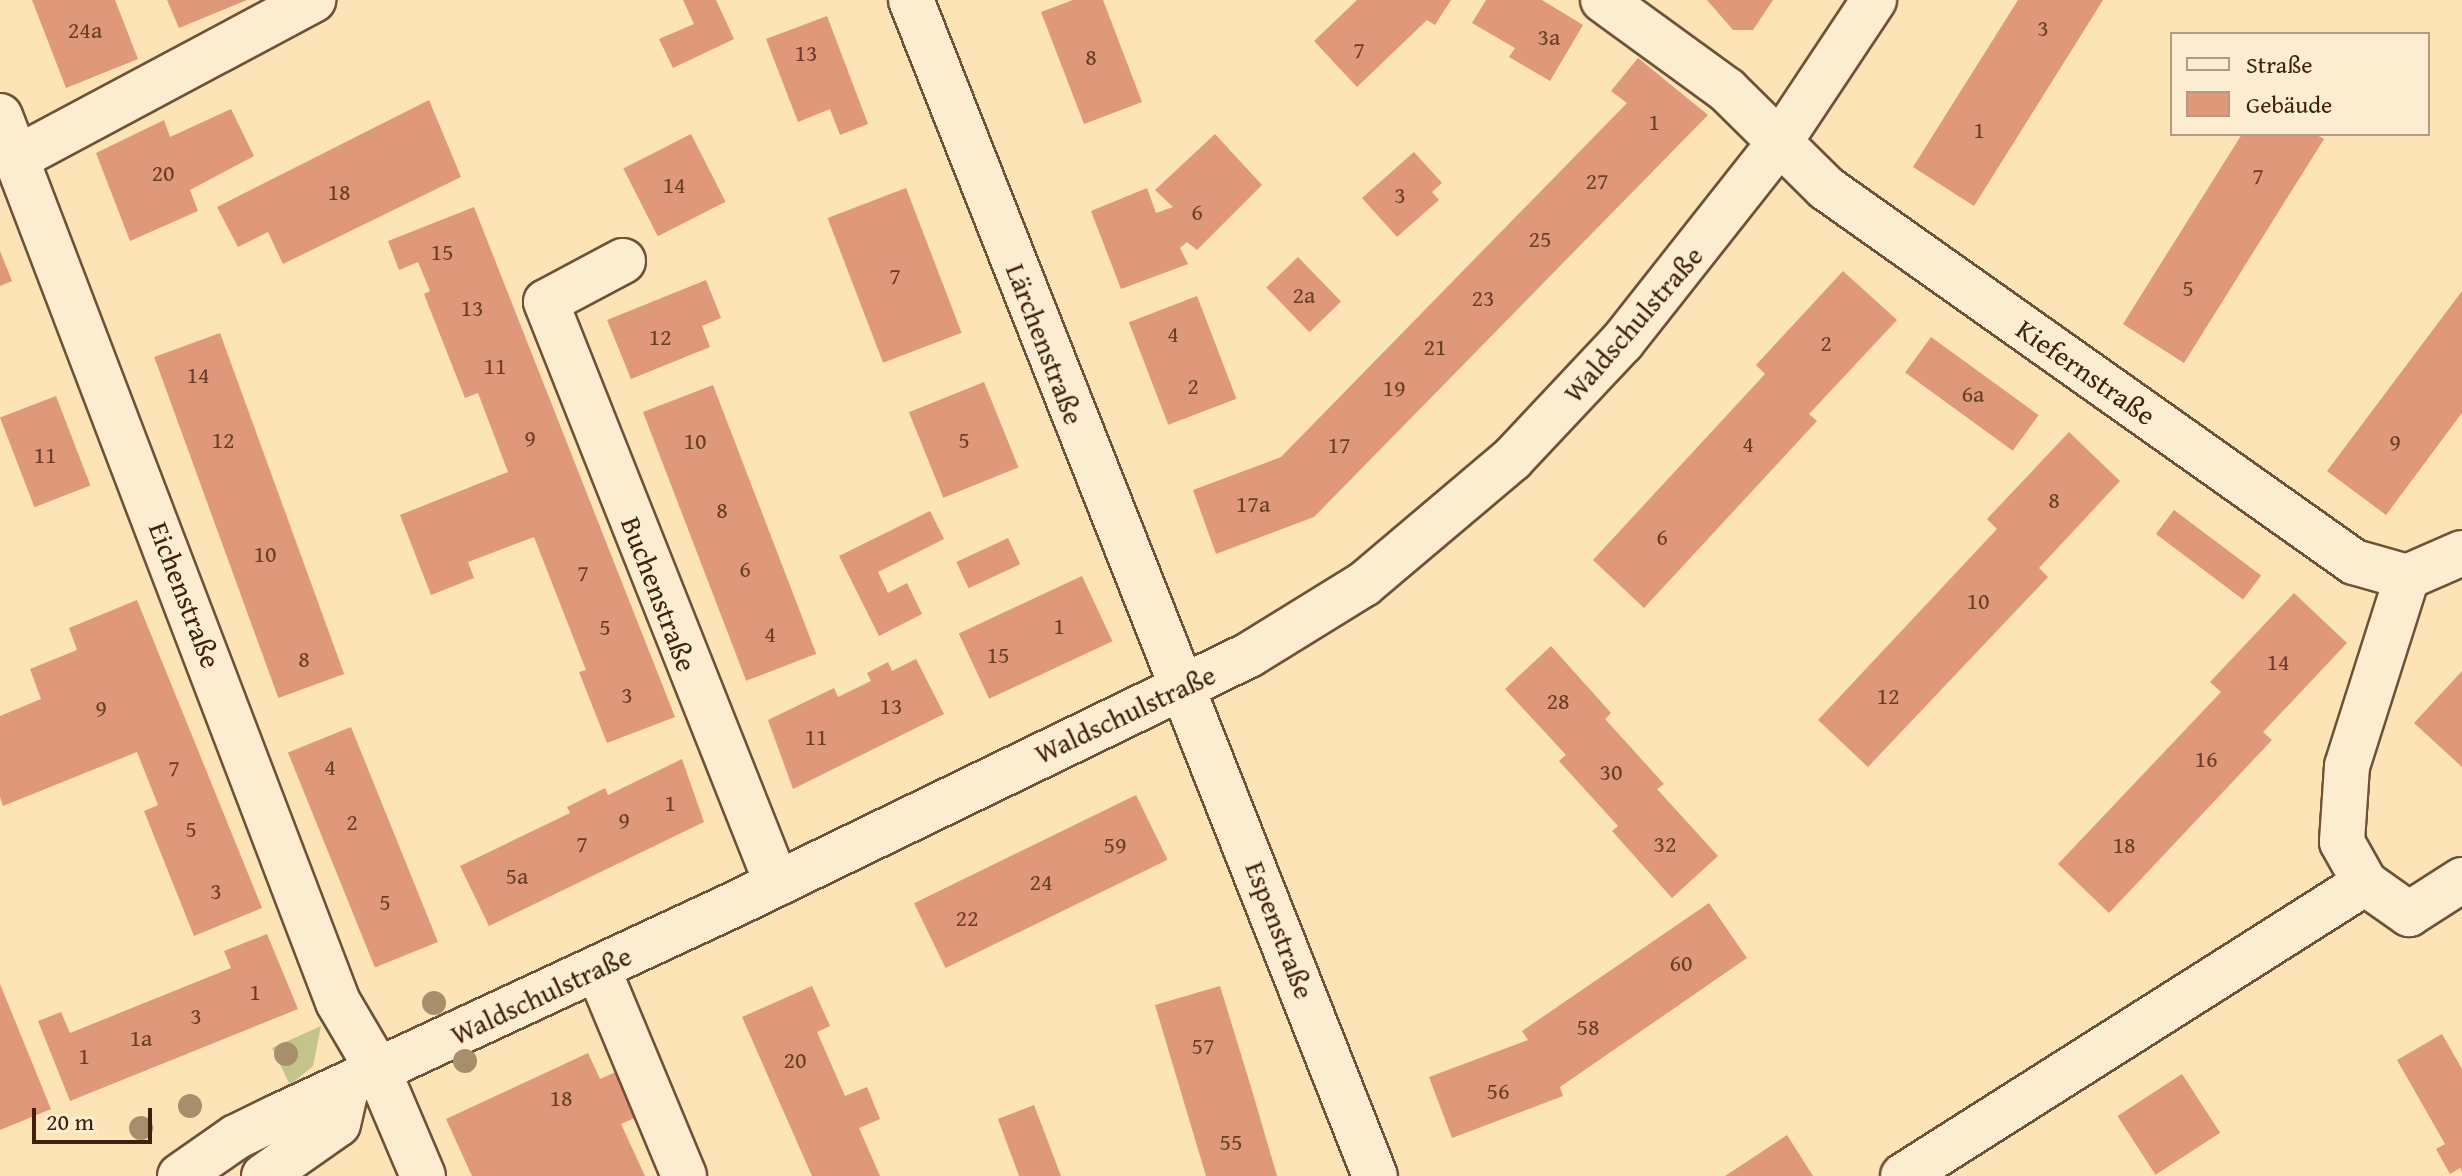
<!DOCTYPE html>
<html>
<head>
<meta charset="utf-8">
<style>
	body { margin:0 }
	#map { position:relative; width:2462px; height:1176px; overflow:hidden; background:#fce4b7; font-family:"Gentium Book Plus",serif }
	div>[style] { position:absolute }
	.green>* { inset:0; background:#c3c38c }
	.building>* { inset:0; background:#df9879; transform-origin:0 0 }
	.roads { filter:drop-shadow(2px 0 #705137) drop-shadow(-2px 0 #705137) drop-shadow(0 2px #705137) drop-shadow(0 -2px #705137) }
	.minor>* { height:44px; margin:-22px; padding:0 22px; transform-origin:22px; border-radius:22px; background:#fdedd0 }
	.trees>* { width:24px; height:24px; margin:-12px; border-radius:50%; background:#a78f6b }
	span { translate:-50% -50%; white-space:nowrap; text-align:center; line-height:1.15; -webkit-text-stroke:6px #fdedd0; paint-order:stroke }
	.number-label { font-size:24px; color:#683e27 }
	.number-label span { -webkit-text-stroke-width:0 }
	.street-label { font-size:28px; color:#41200c }
	.legend { position:absolute; left:2170px; top:32px; width:260px; height:104px; box-sizing:border-box; background:#fdedd0; border:2px solid #b29b82; margin:0; padding:10px 14px; list-style:none; font-size:24px; color:#41200c }
	.legend li { display:flex; align-items:center; gap:16px; height:40px }
	.legend b { width:40px; border:2px solid #b29b82 }
	.scale { position:absolute; left:32px; top:1108px; width:120px; height:36px; box-sizing:border-box; border:4px solid #41200c; border-top:0; padding-left:10px; font-size:24px; line-height:28px; white-space:nowrap; color:#41200c; -webkit-text-stroke:6px #fdedd0; paint-order:stroke }
</style>
</head>
<body>
<div id="map">
	<div class="green">
		<i style="clip-path:polygon(321px 1026px,313px 1066px,290px 1085px,272px 1048px)"></i>
	</div>
	<div class="building">
		<i style="clip-path:polygon(32px 0,115px 0,138px 59px,66px 88px)"></i>
		<i style="clip-path:polygon(167px 0,247px 0,179px 28px)"></i>
		<i style="clip-path:polygon(683px 0,716px 0,734px 39px,673px 68px,659px 39px,694px 24px)"></i>
		<i style="clip-path:polygon(1073px 0,1103px 0,1142px 102px,1084px 124px,1041px 12px)"></i>
		<i style="clip-path:polygon(1357px 0,1451px 0,1435px 25px,1427px 20px,1357px 87px,1314px 41px)"></i>
		<i style="clip-path:polygon(1486px 0,1542px 0,1583px 25px,1550px 81px,1509px 57px,1515px 48px,1472px 23px)"></i>
		<i style="clip-path:polygon(1707px 0,1773px 0,1753px 30px,1733px 30px)"></i>
		<i style="clip-path:polygon(2018px 0,2103px 0,1974px 206px,1913px 167px)"></i>
		<i style="clip-path:polygon(827px 16px,868px 124px,840px 135px,830px 109px,798px 122px,766px 39px)"></i>
		<i style="clip-path:polygon(1638px 58px,1708px 115px,1314px 517px,1216px 554px,1193px 490px,1281px 457px,1627px 103px,1611px 91px)"></i>
		<i style="clip-path:polygon(429px 100px,461px 177px,283px 264px,268px 232px,238px 247px,217px 207px)"></i>
		<i style="clip-path:polygon(231px 109px,254px 156px,190px 190px,198px 211px,130px 241px,96px 153px,164px 120px,170px 137px)"></i>
		<i style="left:691px;top:134px;width:76px;height:76px;rotate:63deg"></i>
		<i style="clip-path:polygon(1215px 134px,1262px 185px,1197px 250px,1187px 242px,1180px 248px,1188px 264px,1121px 289px,1091px 211px,1147px 188px,1156px 213px,1173px 207px,1155px 190px)"></i>
		<i style="clip-path:polygon(2242px 134px,2315px 134px,2324px 139px,2184px 363px,2123px 324px)"></i>
		<i style="clip-path:polygon(1414px 152px,1442px 183px,1432px 192px,1439px 200px,1397px 237px,1362px 198px)"></i>
		<i style="left:906px;top:188px;width:155px;height:84px;rotate:69deg"></i>
		<i style="clip-path:polygon(474px 207px,675px 717px,607px 743px,579px 672px,586px 670px,534px 537px,468px 562px,474px 578px,431px 595px,400px 515px,508px 472px,478px 393px,465px 398px,424px 294px,430px 291px,418px 262px,399px 270px,388px 241px)"></i>
		<i style="clip-path:polygon(0 251px,12px 281px,0 286px)"></i>
		<i style="left:1298px;top:257px;width:62px;height:44px;rotate:46deg"></i>
		<i style="clip-path:polygon(1843px 271px,1897px 320px,1809px 414px,1817px 421px,1644px 608px,1593px 560px,1765px 374px,1756px 365px)"></i>
		<i style="clip-path:polygon(706px 280px,721px 318px,702px 326px,710px 347px,631px 379px,607px 320px)"></i>
		<i style="clip-path:polygon(2462px 291px,2462px 413px,2386px 515px,2327px 471px)"></i>
		<i style="left:1197px;top:296px;width:110px;height:73px;rotate:69deg"></i>
		<i style="left:220px;top:333px;width:363px;height:70px;rotate:70deg"></i>
		<i style="left:1931px;top:337px;width:133px;height:44px;rotate:36deg"></i>
		<i style="left:984px;top:382px;width:92px;height:81px;rotate:68deg"></i>
		<i style="left:713px;top:385px;width:288px;height:75px;rotate:69deg"></i>
		<i style="left:56px;top:396px;width:96px;height:60px;rotate:69deg"></i>
		<i style="clip-path:polygon(2069px 432px,2120px 481px,2039px 568px,2048px 577px,1868px 767px,1818px 720px,1997px 529px,1987px 519px)"></i>
		<i style="left:2174px;top:510px;width:109px;height:30px;rotate:37deg"></i>
		<i style="clip-path:polygon(930px 511px,944px 539px,878px 572px,888px 593px,907px 583px,922px 614px,879px 636px,839px 556px)"></i>
		<i style="left:1008px;top:538px;width:29px;height:57px;rotate:65deg"></i>
		<i style="left:1082px;top:576px;width:72px;height:136px;rotate:65deg"></i>
		<i style="clip-path:polygon(2294px 593px,2347px 643px,2263px 732px,2272px 740px,2109px 913px,2058px 864px,2221px 692px,2210px 682px)"></i>
		<i style="clip-path:polygon(137px 600px,262px 908px,194px 936px,144px 811px,158px 805px,137px 752px,3px 806px,0 797px,0 716px,41px 699px,30px 669px,77px 650px,69px 628px)"></i>
		<i style="clip-path:polygon(1551px 646px,1611px 713px,1605px 719px,1664px 784px,1657px 789px,1718px 856px,1672px 898px,1612px 831px,1618px 826px,1559px 761px,1566px 755px,1505px 689px)"></i>
		<i style="clip-path:polygon(916px 659px,944px 714px,793px 789px,768px 720px,834px 688px,838px 697px,871px 681px,867px 673px,888px 662px,892px 671px)"></i>
		<i style="clip-path:polygon(2462px 671px,2462px 767px,2414px 723px)"></i>
		<i style="left:351px;top:727px;width:232px;height:68px;rotate:68deg"></i>
		<i style="clip-path:polygon(682px 759px,704px 822px,489px 926px,460px 866px,570px 813px,567px 807px,605px 788px,608px 795px)"></i>
		<i style="left:1136px;top:795px;width:72px;height:247px;rotate:64deg"></i>
		<i style="clip-path:polygon(1709px 903px,1747px 958px,1560px 1087px,1563px 1096px,1452px 1138px,1429px 1077px,1528px 1040px,1522px 1031px)"></i>
		<i style="clip-path:polygon(267px 934px,298px 1009px,70px 1101px,38px 1021px,61px 1012px,70px 1033px,231px 968px,224px 951px)"></i>
		<i style="clip-path:polygon(0 984px,51px 1109px,0 1130px)"></i>
		<i style="clip-path:polygon(812px 986px,830px 1026px,817px 1032px,845px 1096px,867px 1087px,880px 1119px,859px 1128px,880px 1176px,812px 1176px,742px 1017px)"></i>
		<i style="clip-path:polygon(1220px 986px,1251px 1087px,1277px 1176px,1206px 1176px,1155px 1005px)"></i>
		<i style="clip-path:polygon(2442px 1034px,2462px 1069px,2462px 1172px,2460px 1168px,2450px 1174px,2436px 1149px,2445px 1144px,2397px 1060px)"></i>
		<i style="clip-path:polygon(588px 1053px,600px 1079px,618px 1071px,639px 1116px,621px 1124px,645px 1176px,472px 1176px,446px 1119px)"></i>
		<i style="left:2182px;top:1074px;width:70px;height:77px;rotate:57deg"></i>
		<i style="clip-path:polygon(1034px 1105px,1061px 1176px,1019px 1176px,998px 1119px)"></i>
		<i style="clip-path:polygon(1787px 1135px,1813px 1176px,1725px 1176px)"></i>
	</div>
	<div class="roads">
		<div class="minor">
			<i style="left:911px;top:0;width:1264px;rotate:68.47deg"></i>
			<i style="left:1603px;top:0;width:153px;rotate:36deg"></i>
			<i style="left:1727px;top:90px;width:139px;rotate:44.7deg"></i>
			<i style="left:1826px;top:188px;width:647px;rotate:35.31deg"></i>
			<i style="left:2354px;top:562px;width:55px;rotate:15.8deg"></i>
			<i style="left:2407px;top:577px;width:60px;rotate:-23.6deg"></i>
			<i style="left:0;top:116px;width:948px;rotate:69.12deg"></i>
			<i style="left:338px;top:1002px;width:79px;rotate:59.5deg"></i>
			<i style="left:378px;top:1070px;width:115px;rotate:67deg"></i>
			<i style="left:17px;top:158px;width:336px;rotate:-28.1deg"></i>
			<i style="left:623px;top:261px;width:87px;rotate:152deg"></i>
			<i style="left:546px;top:302px;width:626px;rotate:68.35deg"></i>
			<i style="left:2407px;top:577px;width:198px;rotate:107.6deg"></i>
			<i style="left:2347px;top:766px;width:76px;rotate:93.8deg"></i>
			<i style="left:2342px;top:842px;width:47px;rotate:60.7deg"></i>
			<i style="left:2365px;top:883px;width:54px;rotate:35.2deg"></i>
			<i style="left:2409px;top:914px;width:63px;rotate:-32.7deg"></i>
			<i style="left:598px;top:969px;width:224px;rotate:67.4deg"></i>
			<i style="left:180px;top:1176px;width:68px;rotate:-34.9deg"></i>
			<i style="left:236px;top:1137px;width:46px;rotate:-26deg"></i>
			<i style="left:277px;top:1117px;width:505px;rotate:-24.94deg"></i>
			<i style="left:735px;top:904px;width:571px;rotate:-25.85deg"></i>
			<i style="left:1249px;top:655px;width:135px;rotate:-31.7deg"></i>
			<i style="left:1364px;top:584px;width:194px;rotate:-40.2deg"></i>
			<i style="left:1512px;top:459px;width:161px;rotate:-46.8deg"></i>
			<i style="left:1622px;top:342px;width:253px;rotate:-51.7deg"></i>
			<i style="left:1779px;top:143px;width:172px;rotate:-56.4deg"></i>
			<i style="left:264px;top:1176px;width:90px;rotate:-35.1deg"></i>
			<i style="left:338px;top:1124px;width:40px;rotate:-77deg"></i>
			<i style="left:1903px;top:1176px;width:547px;rotate:-32.38deg"></i>
		</div>
	</div>
	<div class="trees">
		<i style="left:434px;top:1003px"></i>
		<i style="left:286px;top:1054px"></i>
		<i style="left:465px;top:1061px"></i>
		<i style="left:190px;top:1106px"></i>
		<i style="left:141px;top:1128px"></i>
	</div>
	<div class="number-label">
		<span style="left:2043px;top:28px">3</span>
		<span style="left:85px;top:30px">24a</span>
		<span style="left:1549px;top:37px">3a</span>
		<span style="left:1359px;top:50px">7</span>
		<span style="left:806px;top:53px">13</span>
		<span style="left:1091px;top:57px">8</span>
		<span style="left:1654px;top:122px">1</span>
		<span style="left:1979px;top:130px">1</span>
		<span style="left:163px;top:173px">20</span>
		<span style="left:2258px;top:176px">7</span>
		<span style="left:1597px;top:181px">27</span>
		<span style="left:674px;top:185px">14</span>
		<span style="left:339px;top:192px">18</span>
		<span style="left:1400px;top:195px">3</span>
		<span style="left:1197px;top:212px">6</span>
		<span style="left:1540px;top:239px">25</span>
		<span style="left:442px;top:252px">15</span>
		<span style="left:895px;top:276px">7</span>
		<span style="left:2188px;top:288px">5</span>
		<span style="left:1304px;top:295px">2a</span>
		<span style="left:1483px;top:298px">23</span>
		<span style="left:472px;top:308px">13</span>
		<span style="left:1173px;top:334px">4</span>
		<span style="left:660px;top:337px">12</span>
		<span style="left:1826px;top:343px">2</span>
		<span style="left:1435px;top:347px">21</span>
		<span style="left:495px;top:366px">11</span>
		<span style="left:198px;top:375px">14</span>
		<span style="left:1193px;top:386px">2</span>
		<span style="left:1394px;top:388px">19</span>
		<span style="left:1973px;top:394px">6a</span>
		<span style="left:530px;top:438px">9</span>
		<span style="left:223px;top:440px">12</span>
		<span style="left:964px;top:440px">5</span>
		<span style="left:695px;top:441px">10</span>
		<span style="left:2395px;top:442px">9</span>
		<span style="left:1748px;top:444px">4</span>
		<span style="left:1339px;top:445px">17</span>
		<span style="left:45px;top:455px">11</span>
		<span style="left:2054px;top:500px">8</span>
		<span style="left:1253px;top:504px">17a</span>
		<span style="left:722px;top:510px">8</span>
		<span style="left:1662px;top:537px">6</span>
		<span style="left:265px;top:554px">10</span>
		<span style="left:745px;top:569px">6</span>
		<span style="left:583px;top:573px">7</span>
		<span style="left:1978px;top:601px">10</span>
		<span style="left:1059px;top:626px">1</span>
		<span style="left:605px;top:627px">5</span>
		<span style="left:770px;top:634px">4</span>
		<span style="left:998px;top:655px">15</span>
		<span style="left:304px;top:659px">8</span>
		<span style="left:2278px;top:662px">14</span>
		<span style="left:627px;top:695px">3</span>
		<span style="left:1888px;top:696px">12</span>
		<span style="left:1558px;top:701px">28</span>
		<span style="left:891px;top:706px">13</span>
		<span style="left:101px;top:708px">9</span>
		<span style="left:816px;top:737px">11</span>
		<span style="left:2206px;top:759px">16</span>
		<span style="left:330px;top:767px">4</span>
		<span style="left:174px;top:768px">7</span>
		<span style="left:1611px;top:772px">30</span>
		<span style="left:670px;top:803px">1</span>
		<span style="left:624px;top:820px">9</span>
		<span style="left:352px;top:822px">2</span>
		<span style="left:191px;top:829px">5</span>
		<span style="left:582px;top:844px">7</span>
		<span style="left:1665px;top:844px">32</span>
		<span style="left:1115px;top:845px">59</span>
		<span style="left:2124px;top:845px">18</span>
		<span style="left:517px;top:876px">5a</span>
		<span style="left:1041px;top:882px">24</span>
		<span style="left:216px;top:891px">3</span>
		<span style="left:385px;top:902px">5</span>
		<span style="left:967px;top:918px">22</span>
		<span style="left:1681px;top:963px">60</span>
		<span style="left:255px;top:992px">1</span>
		<span style="left:196px;top:1016px">3</span>
		<span style="left:1588px;top:1027px">58</span>
		<span style="left:141px;top:1038px">1a</span>
		<span style="left:1203px;top:1046px">57</span>
		<span style="left:84px;top:1056px">1</span>
		<span style="left:795px;top:1060px">20</span>
		<span style="left:1498px;top:1091px">56</span>
		<span style="left:561px;top:1098px">18</span>
		<span style="left:1231px;top:1142px">55</span>
	</div>
	<div class="street-label">
		<span style="left:1633px;top:324px;rotate:-49deg">Waldschulstraße</span>
		<span style="left:1045px;top:344px;rotate:69deg">Lärchenstraße</span>
		<span style="left:2086px;top:372px;rotate:35deg">Kiefernstraße</span>
		<span style="left:659px;top:594px;rotate:69deg">Buchenstraße</span>
		<span style="left:185px;top:595px;rotate:69deg">Eichenstraße</span>
		<span style="left:1125px;top:714px;rotate:-25deg">Waldschulstraße</span>
		<span style="left:1280px;top:930px;rotate:69deg">Espenstraße</span>
		<span style="left:541px;top:995px;rotate:-25deg">Waldschulstraße</span>
	</div>
	<ul class="legend">
	<li><b style="height:10px;background:#fdedd0"></b>Straße</li>
	<li><b style="height:22px;background:#df9879"></b>Gebäude</li>
	</ul>
	<div class="scale">20 m</div>
</div>
</body>
</html>
